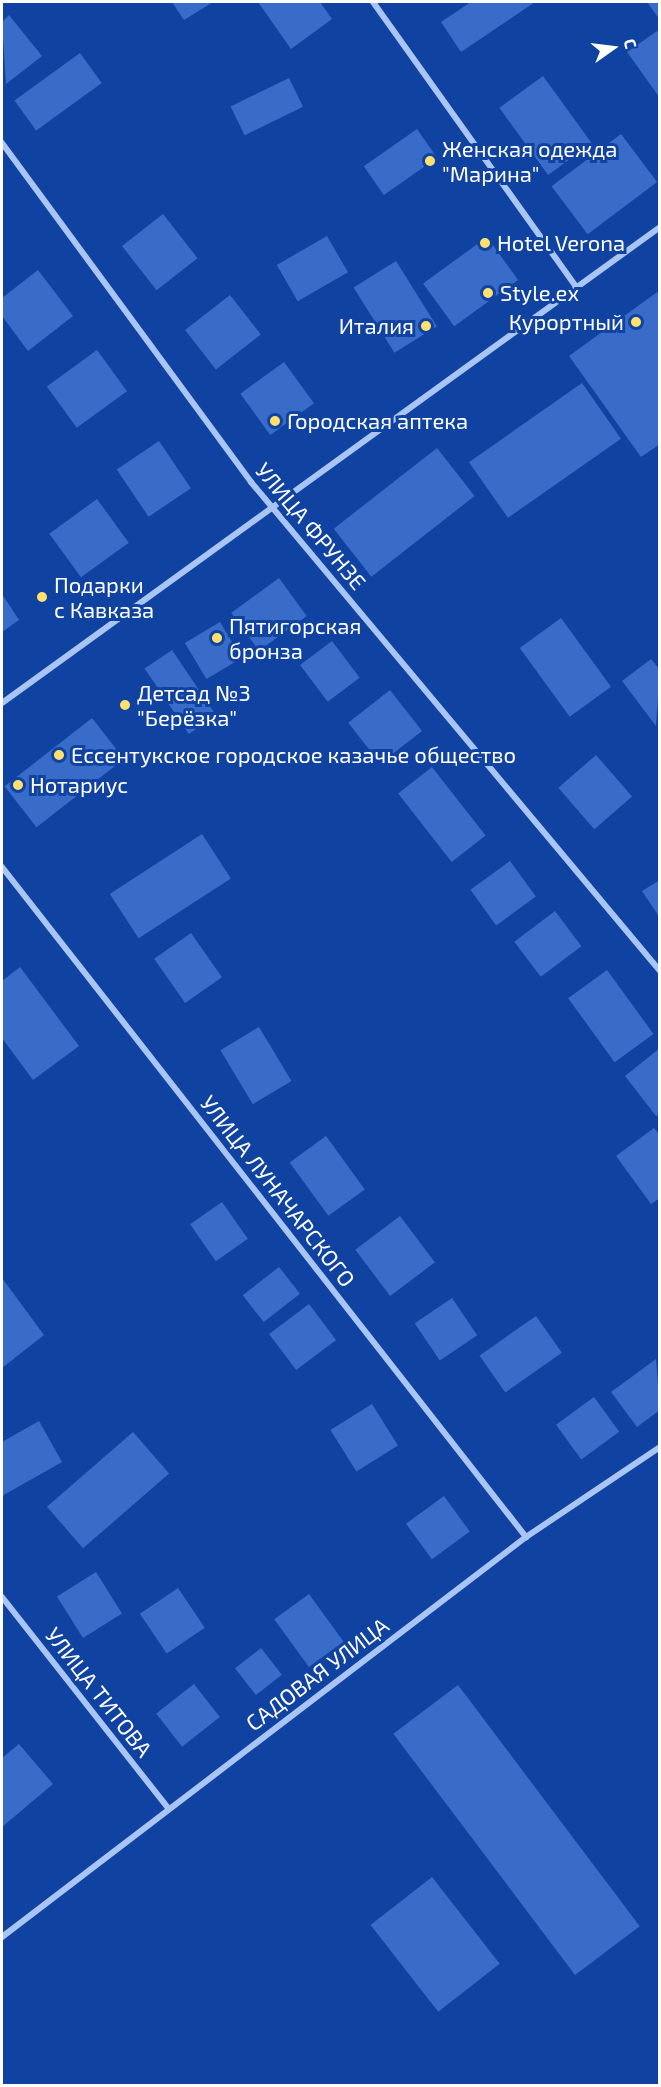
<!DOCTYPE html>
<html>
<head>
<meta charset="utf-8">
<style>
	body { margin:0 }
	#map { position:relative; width:661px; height:2087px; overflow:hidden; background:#1043a1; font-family:"Exo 2",sans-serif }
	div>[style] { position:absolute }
	.building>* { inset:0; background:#396cc8; transform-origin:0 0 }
	.street>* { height:6px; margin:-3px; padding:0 3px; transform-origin:3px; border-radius:3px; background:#a8c5f5 }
	.dots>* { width:16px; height:16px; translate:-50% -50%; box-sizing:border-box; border:3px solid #1043a1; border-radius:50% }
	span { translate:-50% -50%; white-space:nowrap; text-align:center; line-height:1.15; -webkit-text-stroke:6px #1043a1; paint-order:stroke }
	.poi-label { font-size:22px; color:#fff }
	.left { translate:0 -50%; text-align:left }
	.right { translate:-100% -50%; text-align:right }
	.street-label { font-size:22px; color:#fff }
	.frame { position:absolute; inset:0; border:3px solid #fff; pointer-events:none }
	.north { position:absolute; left:583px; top:18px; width:60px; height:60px; -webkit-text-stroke:4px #1043a1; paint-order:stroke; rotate:76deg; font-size:16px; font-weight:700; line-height:24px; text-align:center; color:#fff }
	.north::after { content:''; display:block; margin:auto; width:21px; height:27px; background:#fff; clip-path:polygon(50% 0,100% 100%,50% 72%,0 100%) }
</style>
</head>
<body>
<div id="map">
	<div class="building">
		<i style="clip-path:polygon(172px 2px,213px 2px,184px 20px)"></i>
		<i style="clip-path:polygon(258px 2px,320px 2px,332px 19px,291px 49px)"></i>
		<i style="clip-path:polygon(471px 2px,535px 2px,461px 52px,441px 22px)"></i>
		<i style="clip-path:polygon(647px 2px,660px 2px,660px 20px)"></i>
		<i style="clip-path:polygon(9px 15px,42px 56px,6px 84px,2px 22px)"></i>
		<i style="clip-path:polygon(660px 29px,660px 98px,627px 52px)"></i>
		<i style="left:80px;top:53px;width:37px;height:81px;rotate:54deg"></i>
		<i style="left:543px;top:76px;width:83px;height:54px;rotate:54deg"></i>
		<i style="left:289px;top:78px;width:32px;height:65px;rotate:64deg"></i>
		<i style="left:417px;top:129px;width:35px;height:65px;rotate:55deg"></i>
		<i style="left:621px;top:134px;width:60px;height:87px;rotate:53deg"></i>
		<i style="left:163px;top:214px;width:56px;height:52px;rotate:52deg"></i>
		<i style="left:327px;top:236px;width:42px;height:58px;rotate:60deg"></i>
		<i style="left:487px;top:237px;width:53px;height:79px;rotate:54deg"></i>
		<i style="left:396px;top:261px;width:77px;height:50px;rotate:58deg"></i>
		<i style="clip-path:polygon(38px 270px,73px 316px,28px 351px,2px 316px,2px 298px)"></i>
		<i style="clip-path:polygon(660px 290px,660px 444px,641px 457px,569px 356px)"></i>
		<i style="left:230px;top:295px;width:50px;height:57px;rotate:52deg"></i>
		<i style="left:97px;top:350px;width:51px;height:62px;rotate:54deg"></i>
		<i style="left:284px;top:362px;width:51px;height:54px;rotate:54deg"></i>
		<i style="left:582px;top:383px;width:68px;height:138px;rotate:55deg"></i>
		<i style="left:159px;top:441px;width:57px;height:51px;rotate:56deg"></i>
		<i style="left:437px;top:448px;width:61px;height:131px;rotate:52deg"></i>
		<i style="left:97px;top:499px;width:54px;height:59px;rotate:54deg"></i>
		<i style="left:279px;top:578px;width:47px;height:59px;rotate:54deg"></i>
		<i style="clip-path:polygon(2px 594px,19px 620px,2px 632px)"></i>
		<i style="left:561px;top:618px;width:85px;height:51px;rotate:54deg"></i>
		<i style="left:220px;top:622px;width:42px;height:41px;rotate:59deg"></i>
		<i style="left:332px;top:641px;width:46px;height:40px;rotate:53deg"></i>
		<i style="left:172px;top:650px;width:79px;height:33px;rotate:56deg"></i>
		<i style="clip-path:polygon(651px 659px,660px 670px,656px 726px,622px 681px)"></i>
		<i style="left:390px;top:690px;width:52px;height:53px;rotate:52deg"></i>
		<i style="left:92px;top:718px;width:52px;height:111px;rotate:52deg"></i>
		<i style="left:596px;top:755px;width:55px;height:50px;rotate:49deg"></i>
		<i style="left:432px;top:767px;width:87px;height:43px;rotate:52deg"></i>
		<i style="left:202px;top:834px;width:53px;height:110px;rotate:57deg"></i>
		<i style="left:510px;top:861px;width:44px;height:49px;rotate:54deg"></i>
		<i style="clip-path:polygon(660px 880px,660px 918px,642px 891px)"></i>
		<i style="left:555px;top:911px;width:44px;height:51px;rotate:53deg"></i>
		<i style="left:191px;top:933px;width:54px;height:45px;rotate:55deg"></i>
		<i style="clip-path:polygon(20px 967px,79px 1046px,33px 1080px,2px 1038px,2px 981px)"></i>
		<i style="left:607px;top:970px;width:79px;height:48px;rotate:54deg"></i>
		<i style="left:259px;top:1027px;width:63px;height:45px;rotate:59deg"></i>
		<i style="clip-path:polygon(660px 1048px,660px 1114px,656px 1116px,625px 1076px)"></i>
		<i style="clip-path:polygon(654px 1128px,660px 1135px,660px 1198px,651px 1204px,616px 1156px)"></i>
		<i style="left:326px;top:1136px;width:66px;height:45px;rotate:54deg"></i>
		<i style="left:222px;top:1202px;width:45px;height:39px;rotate:55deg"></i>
		<i style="left:400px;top:1216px;width:58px;height:56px;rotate:53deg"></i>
		<i style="left:279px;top:1267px;width:34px;height:46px;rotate:52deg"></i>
		<i style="clip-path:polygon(2px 1278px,44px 1335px,2px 1368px)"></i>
		<i style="left:452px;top:1298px;width:45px;height:45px;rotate:56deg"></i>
		<i style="left:309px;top:1304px;width:45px;height:50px;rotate:53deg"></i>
		<i style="left:536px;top:1316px;width:45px;height:69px;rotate:55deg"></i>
		<i style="clip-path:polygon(656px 1359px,660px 1410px,637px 1427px,611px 1392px)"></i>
		<i style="left:594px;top:1397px;width:43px;height:47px;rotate:54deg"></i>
		<i style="left:372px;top:1404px;width:49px;height:49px;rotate:58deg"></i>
		<i style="clip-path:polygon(39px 1421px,62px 1462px,2px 1496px,2px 1442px)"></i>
		<i style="left:133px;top:1432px;width:55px;height:114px;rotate:49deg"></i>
		<i style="left:444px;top:1496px;width:44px;height:47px;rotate:54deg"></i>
		<i style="left:96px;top:1572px;width:49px;height:46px;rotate:58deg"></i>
		<i style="left:178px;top:1588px;width:48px;height:46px;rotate:56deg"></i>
		<i style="left:309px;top:1594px;width:59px;height:43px;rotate:54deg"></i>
		<i style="left:261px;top:1648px;width:34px;height:33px;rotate:52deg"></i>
		<i style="left:194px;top:1684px;width:42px;height:48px;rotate:52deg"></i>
		<i style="left:458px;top:1685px;width:302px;height:81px;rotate:53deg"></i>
		<i style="clip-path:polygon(19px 1744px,53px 1784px,2px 1827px,2px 1758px)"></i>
		<i style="left:432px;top:1877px;width:110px;height:78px;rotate:52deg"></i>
	</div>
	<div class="street">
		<i style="left:373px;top:2px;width:350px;rotate:54.5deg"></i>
		<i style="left:2px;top:143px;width:421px;rotate:53.7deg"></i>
		<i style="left:251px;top:482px;width:637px;rotate:50.09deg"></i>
		<i style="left:2px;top:703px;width:812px;rotate:-35.88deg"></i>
		<i style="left:2px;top:867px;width:851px;rotate:51.97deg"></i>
		<i style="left:2px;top:1597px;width:270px;rotate:51.8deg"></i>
		<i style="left:2px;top:1937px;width:659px;rotate:-37.36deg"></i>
		<i style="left:526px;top:1537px;width:161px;rotate:-33.9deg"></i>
	</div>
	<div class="dots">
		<i style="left:430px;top:161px;background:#ffe16d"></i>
		<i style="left:485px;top:243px;background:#ffe16d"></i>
		<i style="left:488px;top:293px;background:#ffe16d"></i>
		<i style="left:636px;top:322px;background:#ffe16d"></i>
		<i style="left:426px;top:326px;background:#ffe16d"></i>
		<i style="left:275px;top:421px;background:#ffe16d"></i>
		<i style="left:42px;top:597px;background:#ffe16d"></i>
		<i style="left:217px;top:638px;background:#ffe16d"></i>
		<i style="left:125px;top:705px;background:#ffe16d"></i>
		<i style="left:59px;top:755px;background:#ffe16d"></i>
		<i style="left:18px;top:785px;background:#ffe16d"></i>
	</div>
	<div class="poi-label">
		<span class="left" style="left:442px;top:161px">Женская одежда<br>"Марина"</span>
		<span class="left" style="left:497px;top:243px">Hotel Verona</span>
		<span class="left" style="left:500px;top:293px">Style.ex</span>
		<span class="right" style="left:624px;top:322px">Курортный</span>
		<span class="right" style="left:414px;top:326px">Италия</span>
		<span class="left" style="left:287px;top:421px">Городская аптека</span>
		<span class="left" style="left:54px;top:597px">Подарки<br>с Кавказа</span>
		<span class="left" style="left:229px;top:638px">Пятигорская<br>бронза</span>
		<span class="left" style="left:137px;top:705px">Детсад №3<br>"Берёзка"</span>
		<span class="left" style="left:71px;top:755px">Ессентукское городское казачье общество</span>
		<span class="left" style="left:30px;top:785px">Нотариус</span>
	</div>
	<div class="street-label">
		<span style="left:311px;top:526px;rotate:50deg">УЛИЦА ФРУНЗЕ</span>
		<span style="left:278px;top:1191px;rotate:52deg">УЛИЦА ЛУНАЧАРСКОГО</span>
		<span style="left:317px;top:1674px;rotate:-37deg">САДОВАЯ УЛИЦА</span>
		<span style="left:99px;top:1692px;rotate:52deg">УЛИЦА ТИТОВА</span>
	</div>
	<div class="frame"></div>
	<div class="north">С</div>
</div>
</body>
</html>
